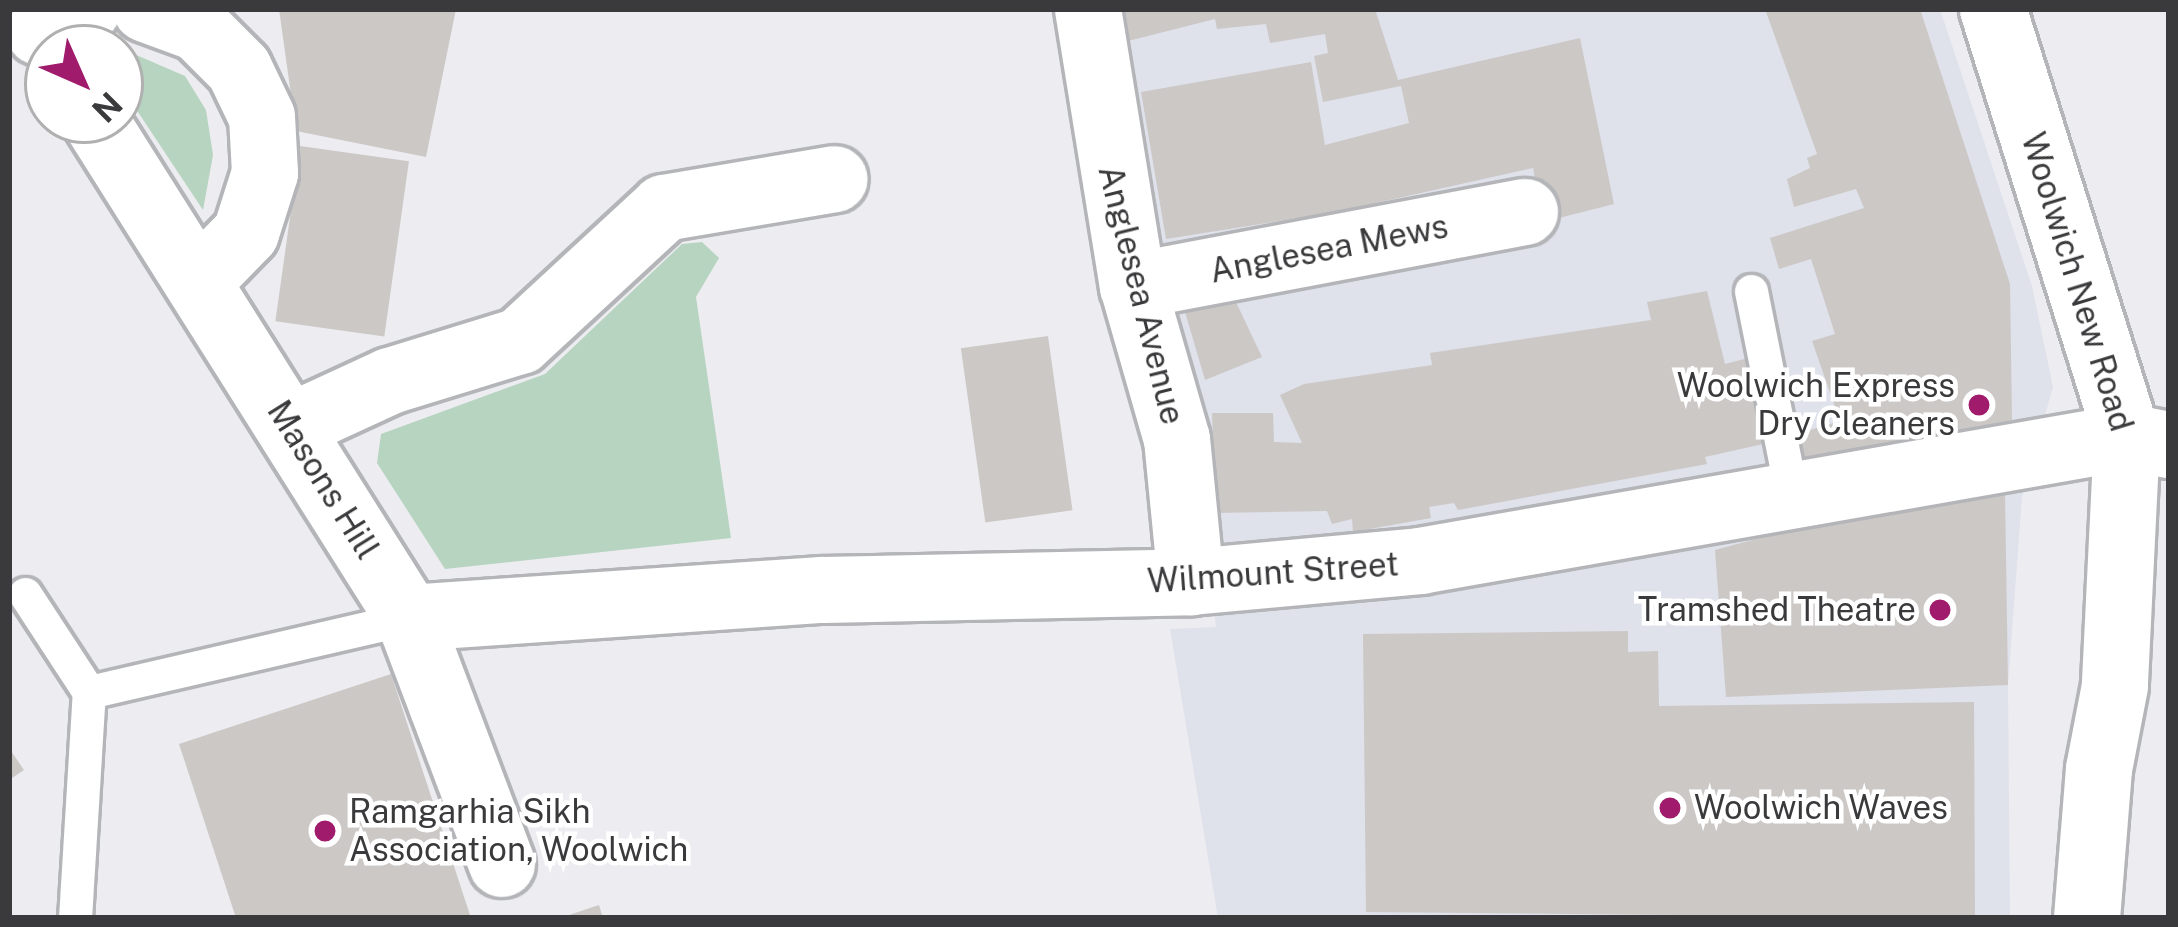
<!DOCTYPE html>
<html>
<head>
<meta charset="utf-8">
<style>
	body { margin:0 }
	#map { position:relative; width:2178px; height:927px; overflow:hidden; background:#ededf1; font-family:"Public Sans",sans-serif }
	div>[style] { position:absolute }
	.built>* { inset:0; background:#dfe1eb }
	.green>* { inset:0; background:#b6d4c0 }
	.building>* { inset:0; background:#ccc8c6; transform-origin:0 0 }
	.roads { filter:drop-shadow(3px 0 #b4b5b8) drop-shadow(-3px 0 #b4b5b8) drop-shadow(0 3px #b4b5b8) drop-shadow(0 -3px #b4b5b8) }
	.service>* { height:33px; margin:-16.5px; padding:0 16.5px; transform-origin:16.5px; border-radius:16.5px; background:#fff }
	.minor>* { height:66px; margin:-33px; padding:0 33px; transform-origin:33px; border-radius:33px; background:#fff }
	.dots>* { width:33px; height:33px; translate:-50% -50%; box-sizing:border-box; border:6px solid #fff; border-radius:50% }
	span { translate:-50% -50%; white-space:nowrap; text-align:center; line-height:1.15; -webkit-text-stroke:9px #fff; paint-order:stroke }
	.street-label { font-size:33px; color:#3a3a3c }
	.poi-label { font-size:33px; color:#3a3a3c }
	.right { translate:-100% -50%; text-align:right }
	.left { translate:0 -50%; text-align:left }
	.frame { position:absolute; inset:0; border:12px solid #3a3a3c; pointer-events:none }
	.north { position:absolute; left:24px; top:24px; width:120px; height:120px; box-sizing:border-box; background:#fff; border:3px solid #b0b0b1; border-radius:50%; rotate:135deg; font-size:33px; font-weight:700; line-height:48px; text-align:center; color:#3a3a3c }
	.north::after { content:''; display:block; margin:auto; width:42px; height:54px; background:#a01b6b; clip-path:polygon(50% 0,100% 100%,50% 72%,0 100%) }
</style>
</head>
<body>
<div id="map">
	<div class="built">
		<i style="clip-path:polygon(1110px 9px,1940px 9px,2032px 286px,2053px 387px,2022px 497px,2008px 685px,2010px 918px,1218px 918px,1170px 629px,1216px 627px,1190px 418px)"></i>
	</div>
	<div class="green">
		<i style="clip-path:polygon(120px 48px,185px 76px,206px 110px,213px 155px,203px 210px,120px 85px)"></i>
		<i style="clip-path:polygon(702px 242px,719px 258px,696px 297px,731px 538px,445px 569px,377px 463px,381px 434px,545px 374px,682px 244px)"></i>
	</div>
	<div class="building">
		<i style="clip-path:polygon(279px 9px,456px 9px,426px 157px,296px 131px)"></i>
		<i style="clip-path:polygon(1123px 9px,1375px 9px,1398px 80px,1580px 38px,1614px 204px,1543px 222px,1533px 168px,1336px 212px,1166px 239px,1141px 92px,1311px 62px,1325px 145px,1409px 123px,1401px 86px,1323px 102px,1314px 56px,1328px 53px,1325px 34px,1270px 43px,1266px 24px,1217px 29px,1215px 19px,1128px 41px)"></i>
		<i style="clip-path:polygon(1765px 9px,1920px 9px,2010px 284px,2012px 420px,1802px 463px,1797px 434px,1840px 421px,1812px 341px,1835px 334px,1811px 259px,1779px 269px,1770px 238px,1864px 208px,1856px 189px,1794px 207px,1787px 179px,1810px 168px,1807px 158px,1817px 154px)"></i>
		<i style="left:300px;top:146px;width:110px;height:177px;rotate:8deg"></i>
		<i style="clip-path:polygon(1227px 283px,1262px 357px,1205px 380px,1178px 288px)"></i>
		<i style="clip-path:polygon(1707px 291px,1725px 364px,1748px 358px,1763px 444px,1705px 457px,1707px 464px,1458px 510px,1454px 503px,1429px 507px,1431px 518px,1353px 532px,1352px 519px,1332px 524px,1327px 511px,1215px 513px,1212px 413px,1273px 413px,1274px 442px,1302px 443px,1280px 395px,1304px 384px,1432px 365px,1430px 353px,1651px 320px,1647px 302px)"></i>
		<i style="left:1048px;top:336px;width:176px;height:88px;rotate:82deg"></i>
		<i style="clip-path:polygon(2005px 492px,2008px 685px,1726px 697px,1715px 550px,1916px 496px)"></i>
		<i style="clip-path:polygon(1628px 631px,1628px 652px,1658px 651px,1659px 706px,1974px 702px,1975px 918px,1366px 912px,1363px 634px)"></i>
		<i style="clip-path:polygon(391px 674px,471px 918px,236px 918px,179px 744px)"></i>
		<i style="clip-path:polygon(9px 748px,24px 770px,9px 780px)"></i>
		<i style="clip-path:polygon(599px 905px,603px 918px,563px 918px,563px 917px)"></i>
	</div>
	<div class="roads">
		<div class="service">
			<i style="left:1751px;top:291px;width:209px;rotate:78.7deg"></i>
			<i style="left:25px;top:594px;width:117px;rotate:56.9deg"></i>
			<i style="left:75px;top:918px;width:226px;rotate:-86.5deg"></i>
			<i style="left:89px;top:692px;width:328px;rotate:-13deg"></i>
		</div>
		<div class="minor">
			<i style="left:146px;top:9px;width:55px;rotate:20.1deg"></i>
			<i style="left:198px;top:28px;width:58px;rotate:45deg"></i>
			<i style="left:239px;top:69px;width:53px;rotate:64.4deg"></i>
			<i style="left:262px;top:117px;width:56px;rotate:86.9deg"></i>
			<i style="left:265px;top:173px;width:63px;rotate:107.6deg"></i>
			<i style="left:246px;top:233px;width:69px;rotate:134.4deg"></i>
			<i style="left:1088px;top:9px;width:281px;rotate:80.8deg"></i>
			<i style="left:1133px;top:286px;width:159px;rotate:74deg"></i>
			<i style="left:1177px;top:439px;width:144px;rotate:84.4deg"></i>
			<i style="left:1993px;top:9px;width:448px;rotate:72.6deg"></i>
			<i style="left:2127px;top:437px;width:249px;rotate:92.8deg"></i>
			<i style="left:2115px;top:686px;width:85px;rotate:100.9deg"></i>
			<i style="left:2099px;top:769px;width:149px;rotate:94.6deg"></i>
			<i style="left:39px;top:32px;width:54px;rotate:-25.1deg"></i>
			<i style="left:95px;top:120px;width:589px;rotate:57.77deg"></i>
			<i style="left:409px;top:618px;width:263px;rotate:69.3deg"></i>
			<i style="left:1133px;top:286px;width:399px;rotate:-10.7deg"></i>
			<i style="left:290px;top:427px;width:110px;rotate:-24.7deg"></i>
			<i style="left:390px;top:381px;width:136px;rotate:-17.1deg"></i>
			<i style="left:520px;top:341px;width:196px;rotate:-42.7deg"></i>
			<i style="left:664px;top:208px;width:173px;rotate:-9.6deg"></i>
			<i style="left:409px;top:618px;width:414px;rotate:-3.9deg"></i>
			<i style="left:822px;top:590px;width:369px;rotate:-1.2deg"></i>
			<i style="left:1191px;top:582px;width:230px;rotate:-5.2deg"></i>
			<i style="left:1420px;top:561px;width:718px;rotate:-9.95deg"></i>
			<i style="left:2127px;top:437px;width:43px;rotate:10.8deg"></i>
		</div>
	</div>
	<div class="dots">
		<i style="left:1979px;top:405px;background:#a01b6b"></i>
		<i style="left:1940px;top:610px;background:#a01b6b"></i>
		<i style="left:1670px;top:808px;background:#a01b6b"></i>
		<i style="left:325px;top:831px;background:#a01b6b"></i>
	</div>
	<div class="street-label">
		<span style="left:1329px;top:249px;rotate:-11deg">Anglesea Mews</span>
		<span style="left:2077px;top:282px;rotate:73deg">Woolwich New Road</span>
		<span style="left:1141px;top:295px;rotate:76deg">Anglesea Avenue</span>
		<span style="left:323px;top:480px;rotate:58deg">Masons Hill</span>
		<span style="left:1273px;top:573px;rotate:-4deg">Wilmount Street</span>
	</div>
	<div class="poi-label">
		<span class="right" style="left:1955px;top:405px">Woolwich Express<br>Dry Cleaners</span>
		<span class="right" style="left:1916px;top:610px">Tramshed Theatre</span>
		<span class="left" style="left:1694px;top:808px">Woolwich Waves</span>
		<span class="left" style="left:349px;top:831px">Ramgarhia Sikh<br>Association, Woolwich</span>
	</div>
	<div class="frame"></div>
	<div class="north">N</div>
</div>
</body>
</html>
